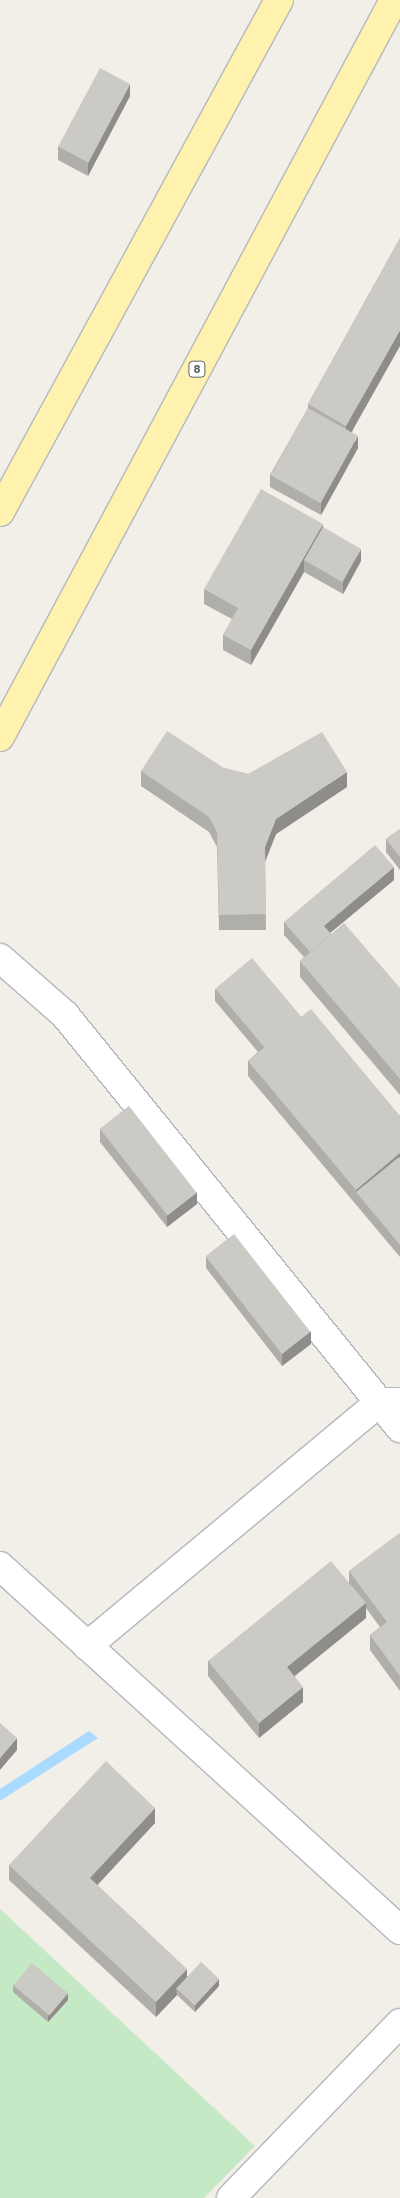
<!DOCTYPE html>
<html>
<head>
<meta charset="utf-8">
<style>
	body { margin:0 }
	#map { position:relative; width:400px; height:2198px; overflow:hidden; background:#f1efe8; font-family:Poppins,sans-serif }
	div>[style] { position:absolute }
	.green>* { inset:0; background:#c5e8c5 }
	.water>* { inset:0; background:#aadaff }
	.roads { filter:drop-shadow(1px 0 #b5b8bc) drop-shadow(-1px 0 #b5b8bc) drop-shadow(0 1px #b5b8bc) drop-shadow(0 -1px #b5b8bc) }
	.minor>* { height:28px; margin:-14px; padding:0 14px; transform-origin:14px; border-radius:14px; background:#fff }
	.major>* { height:28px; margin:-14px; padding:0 14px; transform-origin:14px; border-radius:14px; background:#fff2af }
	.wall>* { inset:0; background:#afaea9 }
	.shaded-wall>* { inset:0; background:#8f8d8a }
	.building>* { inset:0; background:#cccac5; transform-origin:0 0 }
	span { translate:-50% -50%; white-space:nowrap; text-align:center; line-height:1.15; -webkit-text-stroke:4px #fff; paint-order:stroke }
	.shield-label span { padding:1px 4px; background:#fff; border:1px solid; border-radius:4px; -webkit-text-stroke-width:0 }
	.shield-label { font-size:11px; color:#5f6368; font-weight:700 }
</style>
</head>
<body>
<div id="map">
	<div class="green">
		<i style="clip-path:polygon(0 1909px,255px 2146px,204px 2198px,0 2198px)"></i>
	</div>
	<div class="water">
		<i style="clip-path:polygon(89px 1731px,98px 1738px,0 1801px,0 1789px)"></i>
	</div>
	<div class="roads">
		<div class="minor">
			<i style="left:0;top:958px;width:86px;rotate:41.2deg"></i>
			<i style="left:65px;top:1015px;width:532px;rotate:50.95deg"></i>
			<i style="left:0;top:1566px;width:541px;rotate:42.3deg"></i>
			<i style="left:87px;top:1646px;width:381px;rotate:-39.8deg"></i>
			<i style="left:380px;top:1402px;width:18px"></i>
			<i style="left:231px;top:2198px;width:243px;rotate:-46deg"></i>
		</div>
		<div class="major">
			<i style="left:0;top:512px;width:583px;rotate:-61.41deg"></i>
			<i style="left:0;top:737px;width:836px;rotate:-61.87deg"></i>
		</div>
	</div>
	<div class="wall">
		<i style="clip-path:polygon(130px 96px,88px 176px,58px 160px,58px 147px)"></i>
		<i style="clip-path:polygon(400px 238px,352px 433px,358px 448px,321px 515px,270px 487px,270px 475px,308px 408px,308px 404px)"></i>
		<i style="clip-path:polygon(323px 527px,361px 561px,343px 594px,304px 572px,251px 665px,223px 650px,223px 635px,232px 619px,204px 604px,204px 589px)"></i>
		<i style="clip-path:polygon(224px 768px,248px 774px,347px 787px,276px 834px,265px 862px,266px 930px,219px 930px,217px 847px,209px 832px,141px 786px,141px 771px)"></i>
		<i style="clip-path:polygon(400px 829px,400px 870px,386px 852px,386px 839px)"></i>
		<i style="clip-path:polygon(394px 880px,330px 933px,400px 988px,400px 1095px,300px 977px,300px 961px,304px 957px,284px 935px,284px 922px)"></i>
		<i style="clip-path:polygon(215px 989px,301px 1017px,400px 1116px,400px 1257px,248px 1076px,248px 1061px,258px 1052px,215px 1001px)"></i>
		<i style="clip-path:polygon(100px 1129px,197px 1204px,167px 1227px,100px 1142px)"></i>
		<i style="clip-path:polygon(206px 1256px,311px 1344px,282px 1366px,206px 1268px)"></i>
		<i style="clip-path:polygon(400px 1533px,400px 1691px,370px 1650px,370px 1635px,380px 1627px,366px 1608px,366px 1618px,295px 1676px,303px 1702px,259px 1738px,208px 1676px,208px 1661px,349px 1582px,349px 1571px)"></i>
		<i style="clip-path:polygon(155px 1823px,97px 1885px,187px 1976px,219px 1986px,195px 2012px,177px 1995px,156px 2017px,9px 1880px,9px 1865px)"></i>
		<i style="clip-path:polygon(13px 1985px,68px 2000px,48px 2022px,13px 1992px)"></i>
	</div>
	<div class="shaded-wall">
		<i style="clip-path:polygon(130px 84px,130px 96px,88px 176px,88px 164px)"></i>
		<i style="clip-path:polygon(400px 330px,400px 346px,346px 442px,346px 426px)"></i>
		<i style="clip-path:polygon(358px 436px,358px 448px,321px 515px,321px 503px)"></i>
		<i style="clip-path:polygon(323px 524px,323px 539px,304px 560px,304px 572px,251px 665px,251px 650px)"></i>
		<i style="clip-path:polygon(361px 549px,361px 561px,343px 594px,343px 582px)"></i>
		<i style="clip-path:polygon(347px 772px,347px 787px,276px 834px,265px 862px,265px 847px,276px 819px)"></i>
		<i style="clip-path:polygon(394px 867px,394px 880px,324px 938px,324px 926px)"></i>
		<i style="clip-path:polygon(400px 1153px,400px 1168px,356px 1192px,356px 1190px)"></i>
		<i style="clip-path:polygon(197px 1192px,197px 1204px,167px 1227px,167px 1215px)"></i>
		<i style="clip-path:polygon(311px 1331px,311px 1344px,282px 1366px,282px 1354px)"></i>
		<i style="clip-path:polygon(366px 1603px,366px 1618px,287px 1682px,287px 1667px)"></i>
		<i style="clip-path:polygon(303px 1687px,303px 1702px,259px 1738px,259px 1723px)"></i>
		<i style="clip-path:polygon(17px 1738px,17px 1750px,0 1770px,0 1758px)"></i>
		<i style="clip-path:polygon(155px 1808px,155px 1823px,90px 1893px,90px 1878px)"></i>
		<i style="clip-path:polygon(187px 1969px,187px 1984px,176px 1988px,177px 1995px,156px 2017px,156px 2002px)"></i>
		<i style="clip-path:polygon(219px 1979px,219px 1986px,195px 2012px,195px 2005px)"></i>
		<i style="clip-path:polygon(68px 1993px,68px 2000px,48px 2022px,48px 2015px)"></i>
	</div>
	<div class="building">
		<i style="left:100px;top:68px;width:34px;height:89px;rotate:28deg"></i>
		<i style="clip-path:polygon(400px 238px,400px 330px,346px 426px,308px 404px)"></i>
		<i style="left:308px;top:408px;width:57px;height:77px;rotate:29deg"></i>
		<i style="clip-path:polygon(261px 489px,323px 524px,251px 650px,223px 635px,238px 608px,204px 589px)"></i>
		<i style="left:323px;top:527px;width:44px;height:38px;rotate:30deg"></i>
		<i style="clip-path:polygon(167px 731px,224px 768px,248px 774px,322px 732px,347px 772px,276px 819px,265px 847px,266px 914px,219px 915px,217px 832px,209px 817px,141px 771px)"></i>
		<i style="clip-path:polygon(400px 829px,400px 857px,386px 839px)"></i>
		<i style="clip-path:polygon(375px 845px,394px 867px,324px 926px,331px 934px,310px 952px,284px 922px)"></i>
		<i style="clip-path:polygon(344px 923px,400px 988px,400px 1079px,300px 961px)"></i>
		<i style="left:252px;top:958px;width:77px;height:48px;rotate:50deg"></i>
		<i style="clip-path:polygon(311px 1009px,400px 1116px,400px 1153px,356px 1190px,248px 1061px)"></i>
		<i style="left:129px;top:1106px;width:110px;height:37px;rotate:52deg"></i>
		<i style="clip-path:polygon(399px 1157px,400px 1158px,400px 1245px,356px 1192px)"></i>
		<i style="left:234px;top:1234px;width:124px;height:36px;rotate:52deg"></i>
		<i style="clip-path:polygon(400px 1533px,400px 1676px,370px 1635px,387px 1622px,349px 1571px)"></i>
		<i style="clip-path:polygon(331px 1561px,366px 1603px,287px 1667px,303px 1687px,259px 1723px,208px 1661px)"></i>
		<i style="clip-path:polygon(0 1723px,17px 1738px,0 1758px)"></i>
		<i style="clip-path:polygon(106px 1761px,155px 1808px,90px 1878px,187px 1969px,156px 2002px,9px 1865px)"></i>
		<i style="left:201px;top:1962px;width:25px;height:36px;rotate:43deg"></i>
		<i style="left:32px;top:1963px;width:47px;height:29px;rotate:40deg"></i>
	</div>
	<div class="shield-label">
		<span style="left:197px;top:369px">8</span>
	</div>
</div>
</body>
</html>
